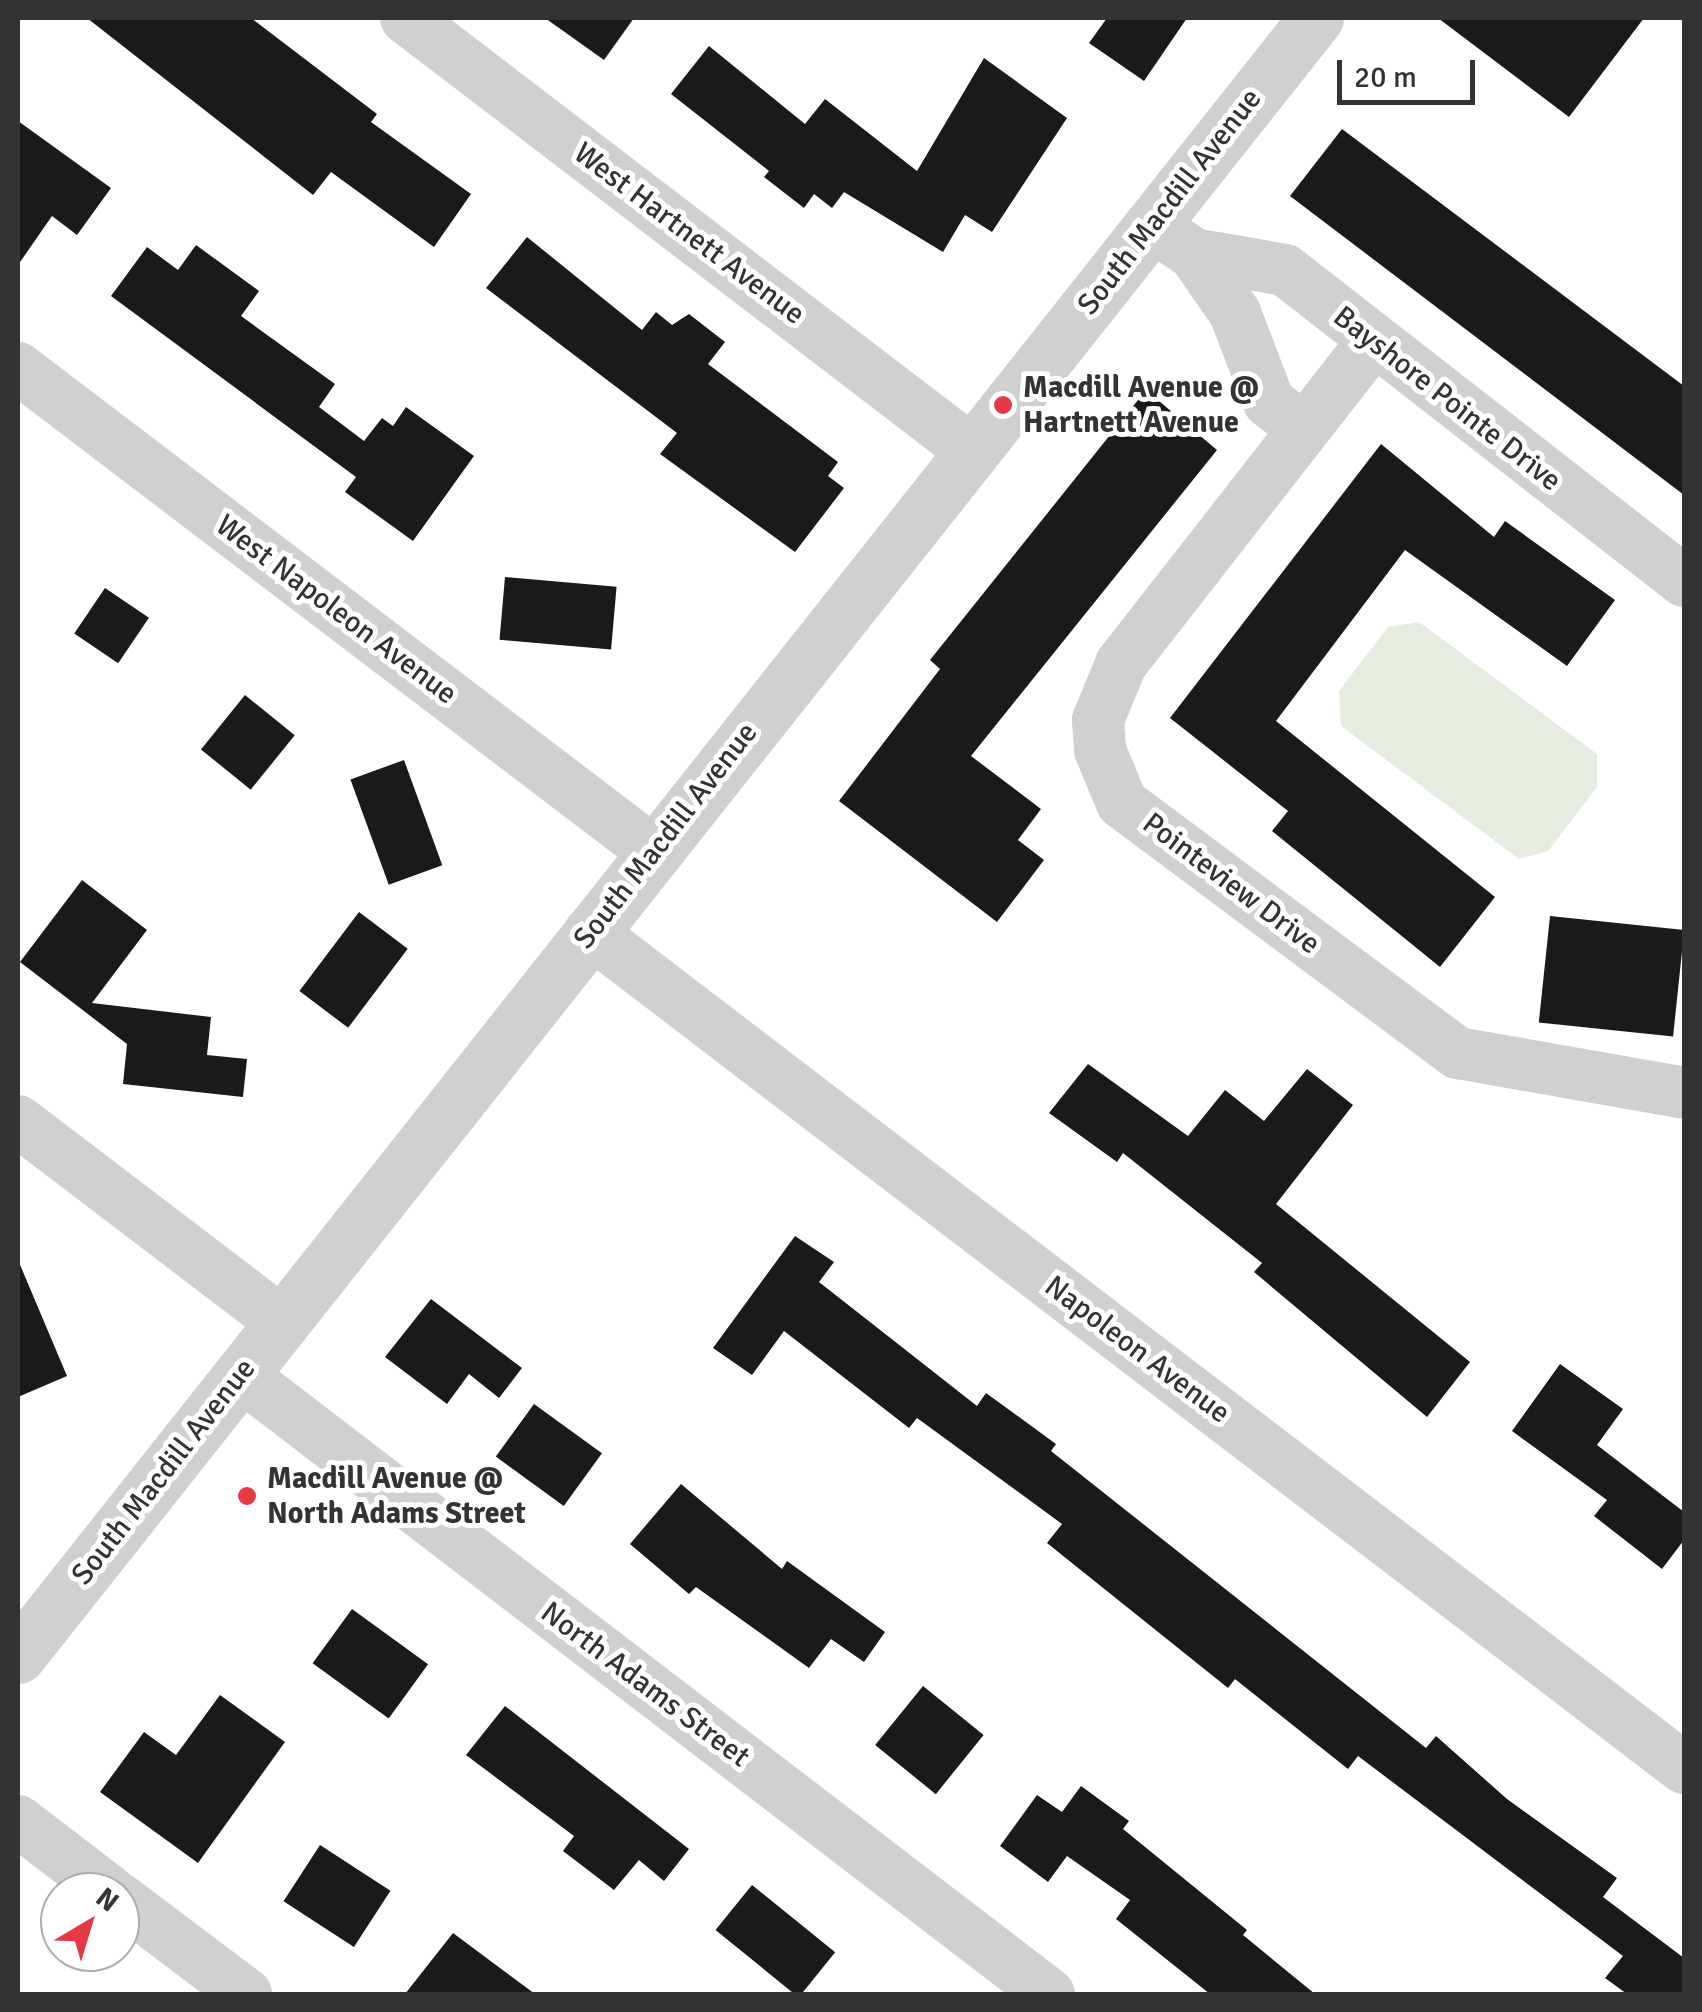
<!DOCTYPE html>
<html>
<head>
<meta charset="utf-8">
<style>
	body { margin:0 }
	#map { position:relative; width:1702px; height:2012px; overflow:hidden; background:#fff; font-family:Signika,sans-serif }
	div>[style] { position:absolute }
	.green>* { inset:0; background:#e6ecdf }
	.building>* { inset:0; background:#1a1a1a; transform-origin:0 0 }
	.minor>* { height:52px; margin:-26px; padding:0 26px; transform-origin:26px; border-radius:26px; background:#d0d0d0 }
	.tertiary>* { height:55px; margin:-27.5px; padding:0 27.5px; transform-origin:27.5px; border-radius:27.5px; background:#d0d0d0 }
	.dots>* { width:28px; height:28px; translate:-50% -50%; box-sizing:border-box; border:5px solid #fff; border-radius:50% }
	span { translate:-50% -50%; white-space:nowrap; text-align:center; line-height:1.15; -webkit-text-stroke:10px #fff; paint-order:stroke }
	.street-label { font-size:30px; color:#333 }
	.poi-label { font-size:30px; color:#333; font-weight:700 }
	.left { translate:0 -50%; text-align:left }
	.frame { position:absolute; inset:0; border:20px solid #333; pointer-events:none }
	.north { position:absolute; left:40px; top:1872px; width:100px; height:100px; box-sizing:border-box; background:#fff; border:2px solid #adadad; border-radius:50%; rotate:38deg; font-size:28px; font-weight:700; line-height:40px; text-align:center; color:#333 }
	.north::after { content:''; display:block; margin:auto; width:35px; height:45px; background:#e63946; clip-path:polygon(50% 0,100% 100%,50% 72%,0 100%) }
	.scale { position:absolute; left:1337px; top:60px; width:138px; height:45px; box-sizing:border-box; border:5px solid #333; border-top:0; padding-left:12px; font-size:30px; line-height:35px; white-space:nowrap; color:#333; -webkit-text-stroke:8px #fff; paint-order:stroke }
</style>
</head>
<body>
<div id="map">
	<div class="green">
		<i style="clip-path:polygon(1419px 622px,1597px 754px,1597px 787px,1548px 851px,1519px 859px,1341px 726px,1339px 691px,1388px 627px)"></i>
	</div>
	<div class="building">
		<i style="clip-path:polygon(87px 18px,251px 18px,377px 114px,371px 122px,471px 194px,434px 247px,331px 172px,313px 195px)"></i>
		<i style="clip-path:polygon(545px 18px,634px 18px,604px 60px)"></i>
		<i style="clip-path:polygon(1107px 18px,1187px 18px,1144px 81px,1089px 43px)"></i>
		<i style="clip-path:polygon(1438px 18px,1644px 18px,1569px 117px)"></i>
		<i style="clip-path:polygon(709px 46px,805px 124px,825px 99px,917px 171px,984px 58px,1067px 118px,992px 232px,965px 215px,943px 252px,844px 192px,832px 208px,814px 194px,804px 208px,764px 177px,769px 171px,671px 94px)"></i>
		<i style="clip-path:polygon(18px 121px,111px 188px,77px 235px,52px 216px,18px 265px)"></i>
		<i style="clip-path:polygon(1342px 129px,1684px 386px,1684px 495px,1290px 196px)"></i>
		<i style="clip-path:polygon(527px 237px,642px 330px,656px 312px,672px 325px,689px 314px,725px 342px,708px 364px,838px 462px,828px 476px,844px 488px,795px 552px,660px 454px,677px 433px,486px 288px)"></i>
		<i style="clip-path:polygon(196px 245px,259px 291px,241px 316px,335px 384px,319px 407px,364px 441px,382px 418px,393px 426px,406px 407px,474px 456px,413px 541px,345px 492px,356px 477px,111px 296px,147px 247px,178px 270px)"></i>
		<i style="clip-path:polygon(1146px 390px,1217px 450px,971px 756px,1041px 809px,1018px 840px,1044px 860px,997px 922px,839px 801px,940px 669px,930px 660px)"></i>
		<i style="clip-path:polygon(1381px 444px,1494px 537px,1505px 521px,1615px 600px,1567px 666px,1405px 550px,1276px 721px,1495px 897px,1440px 967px,1272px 831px,1288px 811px,1170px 718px)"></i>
		<i style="left:505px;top:577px;width:112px;height:63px;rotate:5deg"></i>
		<i style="left:105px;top:588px;width:53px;height:55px;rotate:34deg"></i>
		<i style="left:245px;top:695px;width:64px;height:70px;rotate:39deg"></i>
		<i style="left:404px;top:760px;width:112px;height:57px;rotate:70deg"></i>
		<i style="clip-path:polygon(82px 880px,147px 930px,92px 1003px,211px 1017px,207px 1055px,247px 1059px,243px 1097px,123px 1084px,127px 1044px,20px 962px)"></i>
		<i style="left:359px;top:912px;width:61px;height:99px;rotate:37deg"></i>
		<i style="left:1550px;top:916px;width:135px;height:107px;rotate:6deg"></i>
		<i style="clip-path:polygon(1088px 1064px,1188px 1136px,1225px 1090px,1264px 1121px,1307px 1069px,1353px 1105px,1276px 1204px,1470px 1362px,1427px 1417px,1254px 1272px,1262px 1263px,1123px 1153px,1117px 1162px,1049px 1113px)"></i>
		<i style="clip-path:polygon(795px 1236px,834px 1262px,819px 1282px,977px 1406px,986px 1393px,1056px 1444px,1051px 1451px,1426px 1748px,1436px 1736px,1507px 1799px,1617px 1878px,1603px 1897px,1684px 1958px,1684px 1994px,1627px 1994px,1605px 1978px,1623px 1956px,1358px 1756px,1348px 1769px,1235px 1679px,1228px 1688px,1047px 1543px,1062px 1524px,917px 1418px,909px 1428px,784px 1331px,752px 1375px,713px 1348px)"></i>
		<i style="clip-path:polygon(18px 1260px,67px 1376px,18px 1397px)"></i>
		<i style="clip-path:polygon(431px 1299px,522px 1368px,499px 1398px,469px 1374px,447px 1404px,385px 1357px)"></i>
		<i style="clip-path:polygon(1560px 1364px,1623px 1409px,1597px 1445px,1684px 1512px,1684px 1540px,1662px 1569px,1594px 1516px,1607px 1500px,1512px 1431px)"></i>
		<i style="left:534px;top:1404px;width:84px;height:65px;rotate:36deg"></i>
		<i style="clip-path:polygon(681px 1484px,782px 1569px,787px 1561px,885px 1632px,864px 1662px,831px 1639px,809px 1668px,696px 1587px,689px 1594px,630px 1544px)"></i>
		<i style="left:352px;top:1609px;width:94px;height:67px;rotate:36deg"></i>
		<i style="left:923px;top:1686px;width:78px;height:76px;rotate:39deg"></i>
		<i style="clip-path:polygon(220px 1695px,285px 1742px,198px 1863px,100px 1792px,144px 1732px,176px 1755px)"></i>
		<i style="clip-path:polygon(505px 1706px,689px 1849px,664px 1881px,639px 1860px,614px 1890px,563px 1851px,574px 1836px,466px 1755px)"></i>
		<i style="clip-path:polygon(1081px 1786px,1129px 1821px,1123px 1829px,1247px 1930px,1243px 1935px,1315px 1994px,1210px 1994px,1116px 1919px,1130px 1900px,1067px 1856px,1048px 1882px,1000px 1846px,1037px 1795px,1062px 1812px)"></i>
		<i style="left:320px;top:1845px;width:84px;height:67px;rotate:33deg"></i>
		<i style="left:752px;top:1885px;width:107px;height:58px;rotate:39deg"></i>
		<i style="clip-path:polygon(453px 1933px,535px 1994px,405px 1994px)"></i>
	</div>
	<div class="minor">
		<i style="left:406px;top:18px;width:713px;rotate:37.42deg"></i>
		<i style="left:1151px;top:225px;width:52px;rotate:34deg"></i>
		<i style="left:1194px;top:254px;width:92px;rotate:10deg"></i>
		<i style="left:1285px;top:270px;width:506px;rotate:37.93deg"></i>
		<i style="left:1194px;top:254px;width:72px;rotate:55.2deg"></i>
		<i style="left:1235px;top:313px;width:95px;rotate:69.1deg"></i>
		<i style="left:1269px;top:402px;width:44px;rotate:37.6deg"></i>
		<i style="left:1374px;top:340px;width:411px;rotate:128deg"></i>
		<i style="left:1121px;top:664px;width:61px;rotate:112.3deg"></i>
		<i style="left:1098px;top:720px;width:30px;rotate:86deg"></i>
		<i style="left:1100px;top:750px;width:57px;rotate:67.5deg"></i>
		<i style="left:1122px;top:803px;width:419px;rotate:36.7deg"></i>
		<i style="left:1458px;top:1053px;width:230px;rotate:10deg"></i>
		<i style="left:18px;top:368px;width:799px;rotate:37.27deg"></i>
		<i style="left:590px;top:932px;width:1377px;rotate:37.39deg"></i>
		<i style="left:18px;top:1121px;width:333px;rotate:37.3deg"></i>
		<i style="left:241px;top:1375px;width:1018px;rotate:37.46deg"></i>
		<i style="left:18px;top:1821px;width:117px;rotate:37.4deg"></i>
		<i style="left:120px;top:1899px;width:158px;rotate:37deg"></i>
	</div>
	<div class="tertiary">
		<i style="left:18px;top:1656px;width:2090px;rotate:-51.61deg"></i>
	</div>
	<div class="dots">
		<i style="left:1003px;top:405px;background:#e63946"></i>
		<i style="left:247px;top:1496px;background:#e63946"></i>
	</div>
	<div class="street-label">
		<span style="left:1170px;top:202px;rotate:-52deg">South Macdill Avenue</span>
		<span style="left:689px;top:234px;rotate:37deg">West Hartnett Avenue</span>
		<span style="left:1447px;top:399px;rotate:38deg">Bayshore Pointe Drive</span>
		<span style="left:336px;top:610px;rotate:37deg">West Napoleon Avenue</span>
		<span style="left:666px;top:836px;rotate:-52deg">South Macdill Avenue</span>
		<span style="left:1231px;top:884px;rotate:37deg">Pointeview Drive</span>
		<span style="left:1137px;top:1350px;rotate:37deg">Napoleon Avenue</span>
		<span style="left:164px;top:1472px;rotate:-52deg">South Macdill Avenue</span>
		<span style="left:645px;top:1685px;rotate:37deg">North Adams Street</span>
	</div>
	<div class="poi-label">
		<span class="left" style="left:1023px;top:405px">Macdill Avenue @<br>Hartnett Avenue</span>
		<span class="left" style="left:267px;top:1496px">Macdill Avenue @<br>North Adams Street</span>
	</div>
	<div class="frame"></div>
	<div class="north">N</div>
	<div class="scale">20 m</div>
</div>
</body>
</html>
